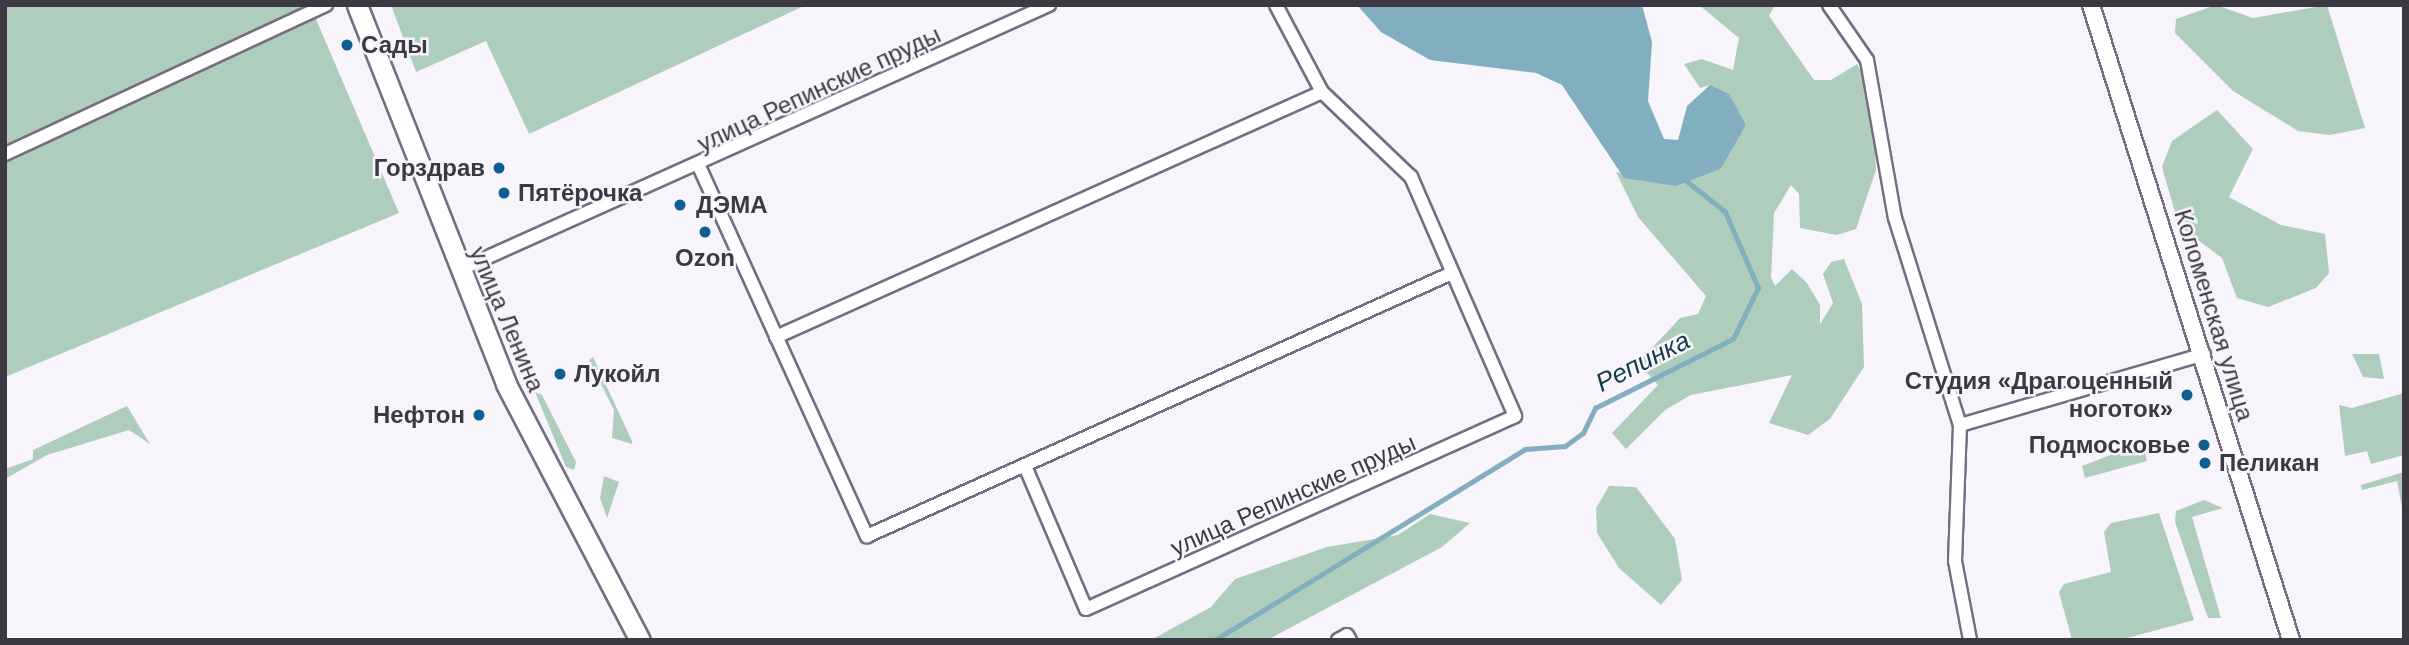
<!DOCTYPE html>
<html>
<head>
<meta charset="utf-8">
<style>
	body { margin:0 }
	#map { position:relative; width:2409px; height:645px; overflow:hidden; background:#f7f4fc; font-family:Helvetica,sans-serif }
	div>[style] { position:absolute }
	.green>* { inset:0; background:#afcdbc }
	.water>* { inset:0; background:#81afbf }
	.stream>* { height:4.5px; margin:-2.25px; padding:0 2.25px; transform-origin:2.25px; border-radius:2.25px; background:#81afbf }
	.roads { filter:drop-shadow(2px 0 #756e81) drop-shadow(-2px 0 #756e81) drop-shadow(0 2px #756e81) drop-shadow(0 -2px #756e81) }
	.minor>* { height:12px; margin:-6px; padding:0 6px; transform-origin:6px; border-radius:6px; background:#fff }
	.tertiary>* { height:16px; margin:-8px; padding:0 8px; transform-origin:8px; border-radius:8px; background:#fff }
	.primary>* { height:19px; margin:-9.5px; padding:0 9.5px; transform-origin:9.5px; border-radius:9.5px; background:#fff }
	.dots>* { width:19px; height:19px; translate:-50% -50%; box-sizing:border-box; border:4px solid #f7f4fc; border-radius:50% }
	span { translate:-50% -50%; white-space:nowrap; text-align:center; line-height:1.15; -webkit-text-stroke:5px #f7f4fc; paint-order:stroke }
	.poi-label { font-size:24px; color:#3c3942; font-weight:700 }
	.left { translate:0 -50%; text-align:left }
	.right { translate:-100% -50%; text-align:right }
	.street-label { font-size:24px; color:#3c3942 }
	.water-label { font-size:26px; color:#123b48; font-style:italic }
	.frame { position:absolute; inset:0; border:7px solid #3c3942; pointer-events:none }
</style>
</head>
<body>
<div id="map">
	<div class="green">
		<i style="clip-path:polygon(5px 5px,310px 5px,399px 213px,5px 377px)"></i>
		<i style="clip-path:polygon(391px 5px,806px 5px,529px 134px,486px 41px,416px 72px)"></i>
		<i style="clip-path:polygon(1699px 5px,1775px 5px,1769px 16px,1814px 80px,1831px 80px,1857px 64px,1873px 93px,1876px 170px,1856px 229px,1837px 235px,1800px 228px,1799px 194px,1791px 185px,1774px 213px,1771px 277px,1775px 286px,1792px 269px,1807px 283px,1820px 305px,1820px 324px,1833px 303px,1823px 274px,1831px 262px,1844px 259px,1862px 304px,1864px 367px,1830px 419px,1808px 435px,1769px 423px,1792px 375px,1691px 395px,1665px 410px,1626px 449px,1612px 433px,1658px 385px,1638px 363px,1680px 318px,1698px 314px,1706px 296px,1638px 217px,1616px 172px,1676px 186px,1721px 169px,1746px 125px,1710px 85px,1700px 88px,1684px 64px,1702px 59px,1733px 70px,1739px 38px)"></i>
		<i style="clip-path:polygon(2216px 5px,2253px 18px,2327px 5px,2365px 128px,2330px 135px,2298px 131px,2233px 91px,2175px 33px,2176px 19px)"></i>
		<i style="clip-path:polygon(2217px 110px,2253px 149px,2229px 197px,2281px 225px,2325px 234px,2329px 273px,2316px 288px,2268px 307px,2237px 298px,2222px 258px,2179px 226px,2162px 167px,2172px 141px)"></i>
		<i style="clip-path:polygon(2352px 354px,2379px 354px,2384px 379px,2363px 377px)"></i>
		<i style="clip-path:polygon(593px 357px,632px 441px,632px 444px,612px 438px,614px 410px,589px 360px)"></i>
		<i style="clip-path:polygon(535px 392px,542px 395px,576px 462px,574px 470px,566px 467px)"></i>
		<i style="clip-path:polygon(2404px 393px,2404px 455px,2371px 464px,2367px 451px,2345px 456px,2339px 405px,2352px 408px)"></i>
		<i style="clip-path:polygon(127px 406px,150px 444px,129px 430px,47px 455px,5px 479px,5px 469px,33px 459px,33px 450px)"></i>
		<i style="clip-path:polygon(2131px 447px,2144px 449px,2147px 461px,2085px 478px,2082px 466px)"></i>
		<i style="clip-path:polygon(2404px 472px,2404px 517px,2397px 481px,2362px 490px,2361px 485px)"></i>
		<i style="clip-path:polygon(604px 476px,619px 482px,607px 518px,600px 498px)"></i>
		<i style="clip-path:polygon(1609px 486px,1636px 487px,1675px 539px,1682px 580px,1661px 605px,1619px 568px,1597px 533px,1596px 508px)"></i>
		<i style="clip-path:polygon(2204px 500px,2223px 508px,2192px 517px,2221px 618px,2208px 618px,2175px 522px,2176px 511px)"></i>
		<i style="clip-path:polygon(2159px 513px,2194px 620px,2120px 640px,2072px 640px,2059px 592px,2064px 584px,2111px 572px,2104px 532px,2111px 523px)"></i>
		<i style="clip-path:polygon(1430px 514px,1470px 523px,1442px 547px,1267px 640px,1151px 640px,1211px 607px,1235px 579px,1327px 547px,1398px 535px)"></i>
	</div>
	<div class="water">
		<i style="clip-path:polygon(1357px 5px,1642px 5px,1652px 42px,1648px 101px,1664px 139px,1678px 140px,1687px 106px,1710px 85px,1729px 94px,1746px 125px,1721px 169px,1676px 186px,1624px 178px,1562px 85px,1536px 73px,1430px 60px,1381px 32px)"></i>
	</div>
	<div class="stream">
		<i style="left:1215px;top:640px;width:364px;rotate:-31.6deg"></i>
		<i style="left:1525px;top:449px;width:40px;rotate:-4.3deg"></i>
		<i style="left:1565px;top:446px;width:22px;rotate:-36deg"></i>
		<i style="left:1583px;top:433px;width:28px;rotate:-64deg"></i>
		<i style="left:1595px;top:408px;width:154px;rotate:-26.6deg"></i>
		<i style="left:1733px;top:339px;width:57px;rotate:-63.9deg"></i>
		<i style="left:1758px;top:288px;width:83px;rotate:-113.5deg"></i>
		<i style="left:1725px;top:212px;width:55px;rotate:-141.7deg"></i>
	</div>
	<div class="roads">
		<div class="minor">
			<i style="left:1829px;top:5px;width:67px;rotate:55.4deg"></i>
			<i style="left:1867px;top:60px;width:160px;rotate:80deg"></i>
			<i style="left:1895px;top:218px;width:217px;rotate:72.6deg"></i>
			<i style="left:1960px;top:425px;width:136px;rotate:92.1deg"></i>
			<i style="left:1955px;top:561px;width:80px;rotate:79.2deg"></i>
			<i style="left:5px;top:154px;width:354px;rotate:-24.9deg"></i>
			<i style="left:698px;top:164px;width:409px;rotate:65.6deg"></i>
			<i style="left:867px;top:536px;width:641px;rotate:-24.21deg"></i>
			<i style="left:459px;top:270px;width:647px;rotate:-24.19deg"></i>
			<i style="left:776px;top:337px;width:598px;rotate:-24.17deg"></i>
			<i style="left:1960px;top:425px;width:254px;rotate:-16.2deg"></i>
			<i style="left:1025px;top:466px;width:155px;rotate:66.9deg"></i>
			<i style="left:1086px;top:609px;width:470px;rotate:-24.2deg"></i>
			<i style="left:1515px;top:416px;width:261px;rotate:-113.5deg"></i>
			<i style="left:1411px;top:177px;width:123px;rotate:-136.3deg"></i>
			<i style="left:1322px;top:92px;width:98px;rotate:-117.9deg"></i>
			<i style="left:1338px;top:640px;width:10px;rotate:-29deg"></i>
			<i style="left:1347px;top:635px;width:6px;rotate:59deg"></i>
		</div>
		<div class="tertiary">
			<i style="left:2091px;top:5px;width:666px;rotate:72.52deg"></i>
		</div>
		<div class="primary">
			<i style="left:357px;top:5px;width:407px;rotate:68.5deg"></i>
			<i style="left:506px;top:384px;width:289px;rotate:62.4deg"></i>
		</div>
	</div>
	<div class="dots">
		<i style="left:347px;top:45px;background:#105e91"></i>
		<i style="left:499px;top:168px;background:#105e91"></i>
		<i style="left:504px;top:193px;background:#105e91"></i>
		<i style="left:680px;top:205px;background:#105e91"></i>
		<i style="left:705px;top:232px;background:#105e91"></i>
		<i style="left:560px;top:374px;background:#105e91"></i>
		<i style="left:2187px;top:395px;background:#105e91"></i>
		<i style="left:479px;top:415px;background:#105e91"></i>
		<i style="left:2204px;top:445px;background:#105e91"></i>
		<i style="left:2205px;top:463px;background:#105e91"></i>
	</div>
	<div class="poi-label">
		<span class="left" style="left:361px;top:45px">Сады</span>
		<span class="right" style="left:485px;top:168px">Горздрав</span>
		<span class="left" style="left:518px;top:193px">Пятёрочка</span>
		<span class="left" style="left:696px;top:205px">ДЭМА</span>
		<span style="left:705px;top:258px">Ozon</span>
		<span class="left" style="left:574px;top:374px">Лукойл</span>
		<span class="right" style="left:2173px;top:395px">Студия «Драгоценный<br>ноготок»</span>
		<span class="right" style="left:465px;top:415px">Нефтон</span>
		<span class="right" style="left:2190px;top:445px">Подмосковье</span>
		<span class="left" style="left:2219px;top:463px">Пеликан</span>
	</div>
	<div class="street-label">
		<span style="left:819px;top:89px;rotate:-25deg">улица Репинские пруды</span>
		<span style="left:2214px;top:315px;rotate:73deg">Коломенская улица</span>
		<span style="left:507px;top:319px;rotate:67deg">улица Ленина</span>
		<span style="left:1293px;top:495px;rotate:-24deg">улица Репинские пруды</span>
	</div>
	<div class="water-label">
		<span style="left:1643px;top:362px;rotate:-27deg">Репинка</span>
	</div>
	<div class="frame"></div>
</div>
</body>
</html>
